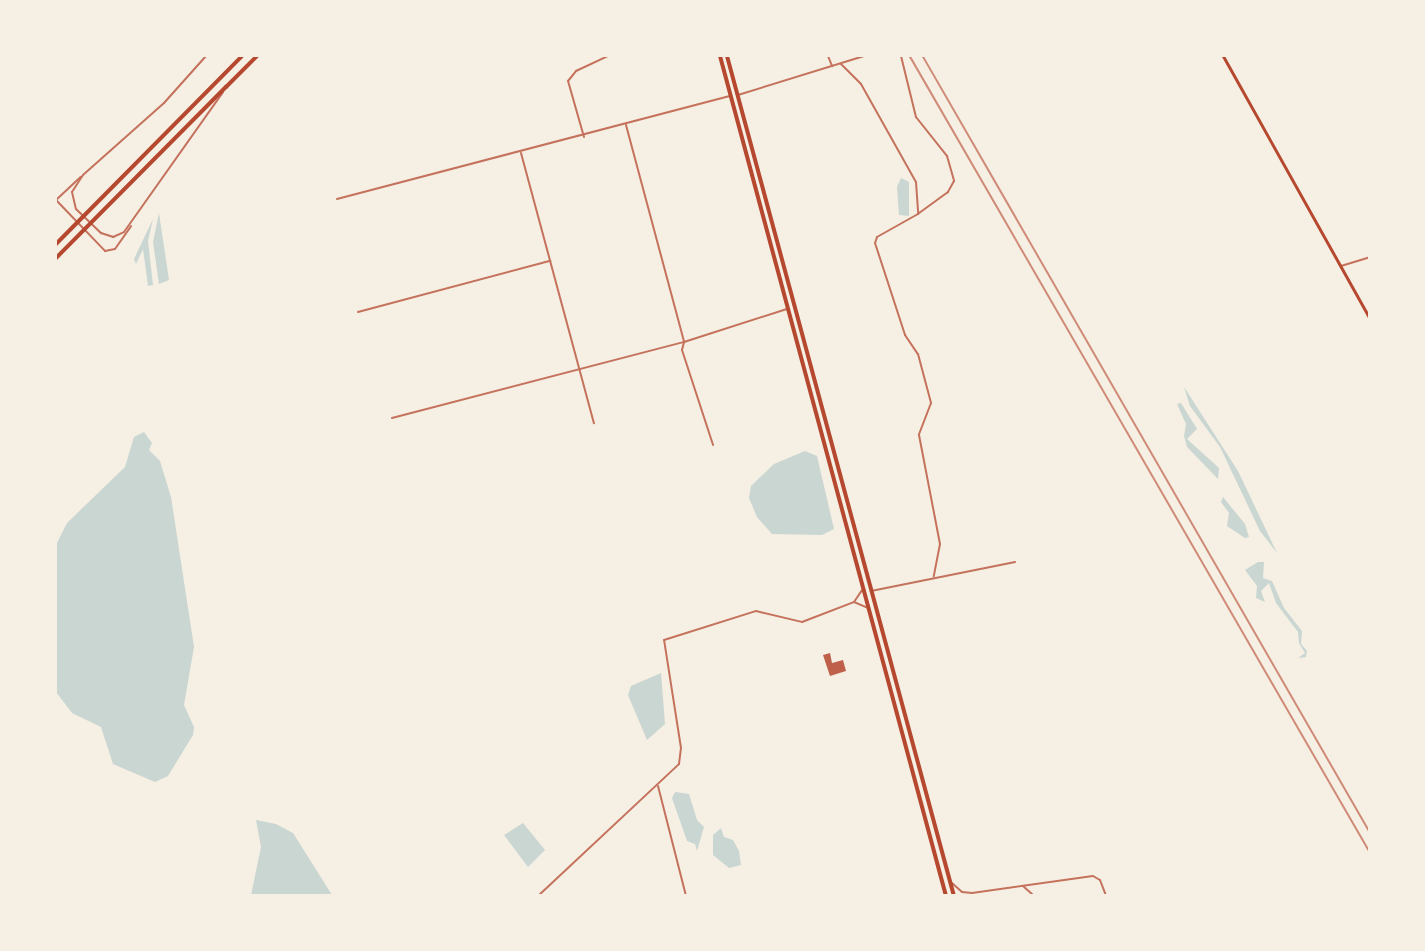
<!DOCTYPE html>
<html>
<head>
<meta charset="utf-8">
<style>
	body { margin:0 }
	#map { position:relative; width:1425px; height:951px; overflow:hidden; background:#f6efe4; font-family:"Exo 2",sans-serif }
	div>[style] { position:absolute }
	.water>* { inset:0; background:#c9d6d2 }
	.building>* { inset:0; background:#bf614a }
	.minor>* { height:2px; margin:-1px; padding:0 1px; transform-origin:1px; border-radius:1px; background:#c5725c }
	.tertiary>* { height:2px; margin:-1px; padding:0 1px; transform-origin:1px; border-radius:1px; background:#c5725c }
	.secondary>* { height:3px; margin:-1.5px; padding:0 1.5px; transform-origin:1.5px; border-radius:1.5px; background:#b5482f }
	.trunk>* { height:4px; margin:-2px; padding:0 2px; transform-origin:2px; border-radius:2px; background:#b5482f }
	.motorway>* { height:4px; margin:-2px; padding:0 2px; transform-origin:2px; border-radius:2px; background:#b5482f }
	.rail>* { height:1.5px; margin:-0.75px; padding:0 0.75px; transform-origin:0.75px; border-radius:0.75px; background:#cf8b77 }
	span { translate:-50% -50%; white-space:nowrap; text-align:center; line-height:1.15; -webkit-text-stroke:6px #f6efe4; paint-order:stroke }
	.frame { position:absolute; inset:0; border:57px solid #f6efe4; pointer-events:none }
</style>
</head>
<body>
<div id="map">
	<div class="water">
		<i style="clip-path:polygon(901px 178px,909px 182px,909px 216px,899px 215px,897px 187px)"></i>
		<i style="clip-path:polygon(159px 213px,169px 280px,159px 284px,153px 242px)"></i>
		<i style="clip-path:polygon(153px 219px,148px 241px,153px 285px,148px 286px,143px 249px,136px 264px,134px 259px)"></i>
		<i style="clip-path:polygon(1184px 387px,1238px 471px,1277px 553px,1260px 531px,1220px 447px,1190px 406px)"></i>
		<i style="clip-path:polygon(1181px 403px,1197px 429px,1187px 439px,1219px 468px,1218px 479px,1187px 447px,1184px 436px,1186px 424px,1177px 404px)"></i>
		<i style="clip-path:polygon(144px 432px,152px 443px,149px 450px,160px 461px,171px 497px,194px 647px,184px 705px,194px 727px,193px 735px,168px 776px,155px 782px,113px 764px,101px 727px,72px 713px,56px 692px,56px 545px,67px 523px,125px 467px,134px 437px)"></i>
		<i style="clip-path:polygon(805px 451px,817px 456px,834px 529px,822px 535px,772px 534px,757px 517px,749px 498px,751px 486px,774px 464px)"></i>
		<i style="clip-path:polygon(1223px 497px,1245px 524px,1249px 537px,1245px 538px,1227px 526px,1229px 513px,1221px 502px)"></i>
		<i style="clip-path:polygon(1258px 562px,1264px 562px,1263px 578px,1272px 581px,1284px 608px,1302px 631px,1301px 644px,1307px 651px,1306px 657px,1298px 658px,1305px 653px,1299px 643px,1298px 632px,1276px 603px,1269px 583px,1261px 591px,1265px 602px,1256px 598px,1257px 586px,1245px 570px)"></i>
		<i style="clip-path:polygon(661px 673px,665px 724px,647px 740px,628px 695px,631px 686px)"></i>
		<i style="clip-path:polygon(675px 792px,689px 794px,697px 820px,704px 827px,697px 851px,695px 844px,687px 841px,672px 798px)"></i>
		<i style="clip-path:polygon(256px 820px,276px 824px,293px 833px,332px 895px,251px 895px,261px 847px)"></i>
		<i style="clip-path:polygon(523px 823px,545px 850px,528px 867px,504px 835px)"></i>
		<i style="clip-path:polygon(721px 828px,724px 837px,733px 840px,739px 851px,741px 865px,729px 868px,713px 855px,713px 835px)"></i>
	</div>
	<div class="building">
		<i style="clip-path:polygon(830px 653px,832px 663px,843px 660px,846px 671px,830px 676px,823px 655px)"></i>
	</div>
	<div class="minor">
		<i style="left:828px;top:56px;width:11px;rotate:68deg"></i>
		<i style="left:901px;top:56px;width:63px;rotate:76.2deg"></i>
		<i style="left:916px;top:117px;width:50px;rotate:51.5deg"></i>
		<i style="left:947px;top:156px;width:26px;rotate:74deg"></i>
		<i style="left:954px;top:181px;width:13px;rotate:119deg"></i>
		<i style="left:948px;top:192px;width:37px;rotate:144deg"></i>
		<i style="left:841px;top:64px;width:28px;rotate:45deg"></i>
		<i style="left:861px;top:84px;width:112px;rotate:60.7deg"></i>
		<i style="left:916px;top:182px;width:32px;rotate:86deg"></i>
		<i style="left:918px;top:214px;width:47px;rotate:150.7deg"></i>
		<i style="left:877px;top:237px;width:6px;rotate:108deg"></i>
		<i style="left:875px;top:243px;width:97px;rotate:71.9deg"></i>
		<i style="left:905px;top:335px;width:23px;rotate:56deg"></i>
		<i style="left:918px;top:354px;width:51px;rotate:75.1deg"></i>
		<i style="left:931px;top:403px;width:34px;rotate:111deg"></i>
		<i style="left:919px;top:435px;width:111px;rotate:79.1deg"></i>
		<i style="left:940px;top:544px;width:33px;rotate:101deg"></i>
		<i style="left:738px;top:95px;width:132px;rotate:-17.2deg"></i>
		<i style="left:626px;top:125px;width:225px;rotate:75deg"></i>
		<i style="left:684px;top:342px;width:8px;rotate:104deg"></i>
		<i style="left:682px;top:350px;width:100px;rotate:71.9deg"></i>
		<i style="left:584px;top:137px;width:58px;rotate:-105.9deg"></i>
		<i style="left:568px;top:81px;width:13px;rotate:-51deg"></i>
		<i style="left:576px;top:71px;width:35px;rotate:-25deg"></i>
		<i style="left:521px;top:153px;width:280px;rotate:74.9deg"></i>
		<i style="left:337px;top:199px;width:407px;rotate:-14.7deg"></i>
		<i style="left:56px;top:200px;width:71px;rotate:46.1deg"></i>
		<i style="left:105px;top:251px;width:10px;rotate:-11deg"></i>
		<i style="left:115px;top:249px;width:28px;rotate:-55deg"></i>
		<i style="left:56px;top:200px;width:34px;rotate:-43deg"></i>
		<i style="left:1341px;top:266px;width:30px;rotate:-17deg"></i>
		<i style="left:358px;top:312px;width:199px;rotate:-14.9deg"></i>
		<i style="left:392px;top:418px;width:302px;rotate:-14.6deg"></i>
		<i style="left:684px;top:342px;width:108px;rotate:-17.8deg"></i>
		<i style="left:871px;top:591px;width:147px;rotate:-11.4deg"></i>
		<i style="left:952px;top:883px;width:13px;rotate:42deg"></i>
		<i style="left:962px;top:892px;width:10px;rotate:6deg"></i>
		<i style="left:972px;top:893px;width:122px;rotate:-8deg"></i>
		<i style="left:1093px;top:876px;width:8px;rotate:30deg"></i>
		<i style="left:1100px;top:880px;width:17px;rotate:69deg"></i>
		<i style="left:1023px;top:886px;width:15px;rotate:42deg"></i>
	</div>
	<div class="tertiary">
		<i style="left:206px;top:56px;width:63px;rotate:131.8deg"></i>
		<i style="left:164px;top:103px;width:108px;rotate:138.4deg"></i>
		<i style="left:83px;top:175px;width:20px;rotate:123deg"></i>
		<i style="left:72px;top:192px;width:17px;rotate:77deg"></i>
		<i style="left:76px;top:209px;width:35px;rotate:44deg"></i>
		<i style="left:101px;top:233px;width:13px;rotate:18deg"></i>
		<i style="left:113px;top:237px;width:12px;rotate:-24deg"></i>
		<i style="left:124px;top:232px;width:171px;rotate:-54.7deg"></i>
		<i style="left:854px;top:602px;width:15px;rotate:23deg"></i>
		<i style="left:658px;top:786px;width:114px;rotate:75.7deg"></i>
		<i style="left:538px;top:896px;width:193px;rotate:-43.1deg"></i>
		<i style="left:679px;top:764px;width:16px;rotate:-83deg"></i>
		<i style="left:681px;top:748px;width:109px;rotate:-98.9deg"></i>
		<i style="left:664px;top:640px;width:96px;rotate:-17.5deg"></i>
		<i style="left:756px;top:611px;width:47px;rotate:13.4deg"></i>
		<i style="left:802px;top:622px;width:56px;rotate:-21deg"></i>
		<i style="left:854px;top:602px;width:14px;rotate:-56deg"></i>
	</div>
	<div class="secondary">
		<i style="left:1223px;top:56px;width:301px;rotate:60.8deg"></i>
	</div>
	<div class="trunk">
		<i style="left:720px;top:56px;width:870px;rotate:74.94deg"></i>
		<i style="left:727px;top:56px;width:870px;rotate:74.88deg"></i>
		<i style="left:226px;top:87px;width:44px;rotate:-45deg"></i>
	</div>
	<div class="motorway">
		<i style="left:56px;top:244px;width:264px;rotate:-45.3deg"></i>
		<i style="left:56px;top:258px;width:241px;rotate:-45.2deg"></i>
	</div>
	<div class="rail">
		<i style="left:910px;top:56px;width:919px;rotate:59.98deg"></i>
		<i style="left:923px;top:56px;width:896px;rotate:60.06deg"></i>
	</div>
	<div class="frame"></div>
</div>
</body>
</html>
